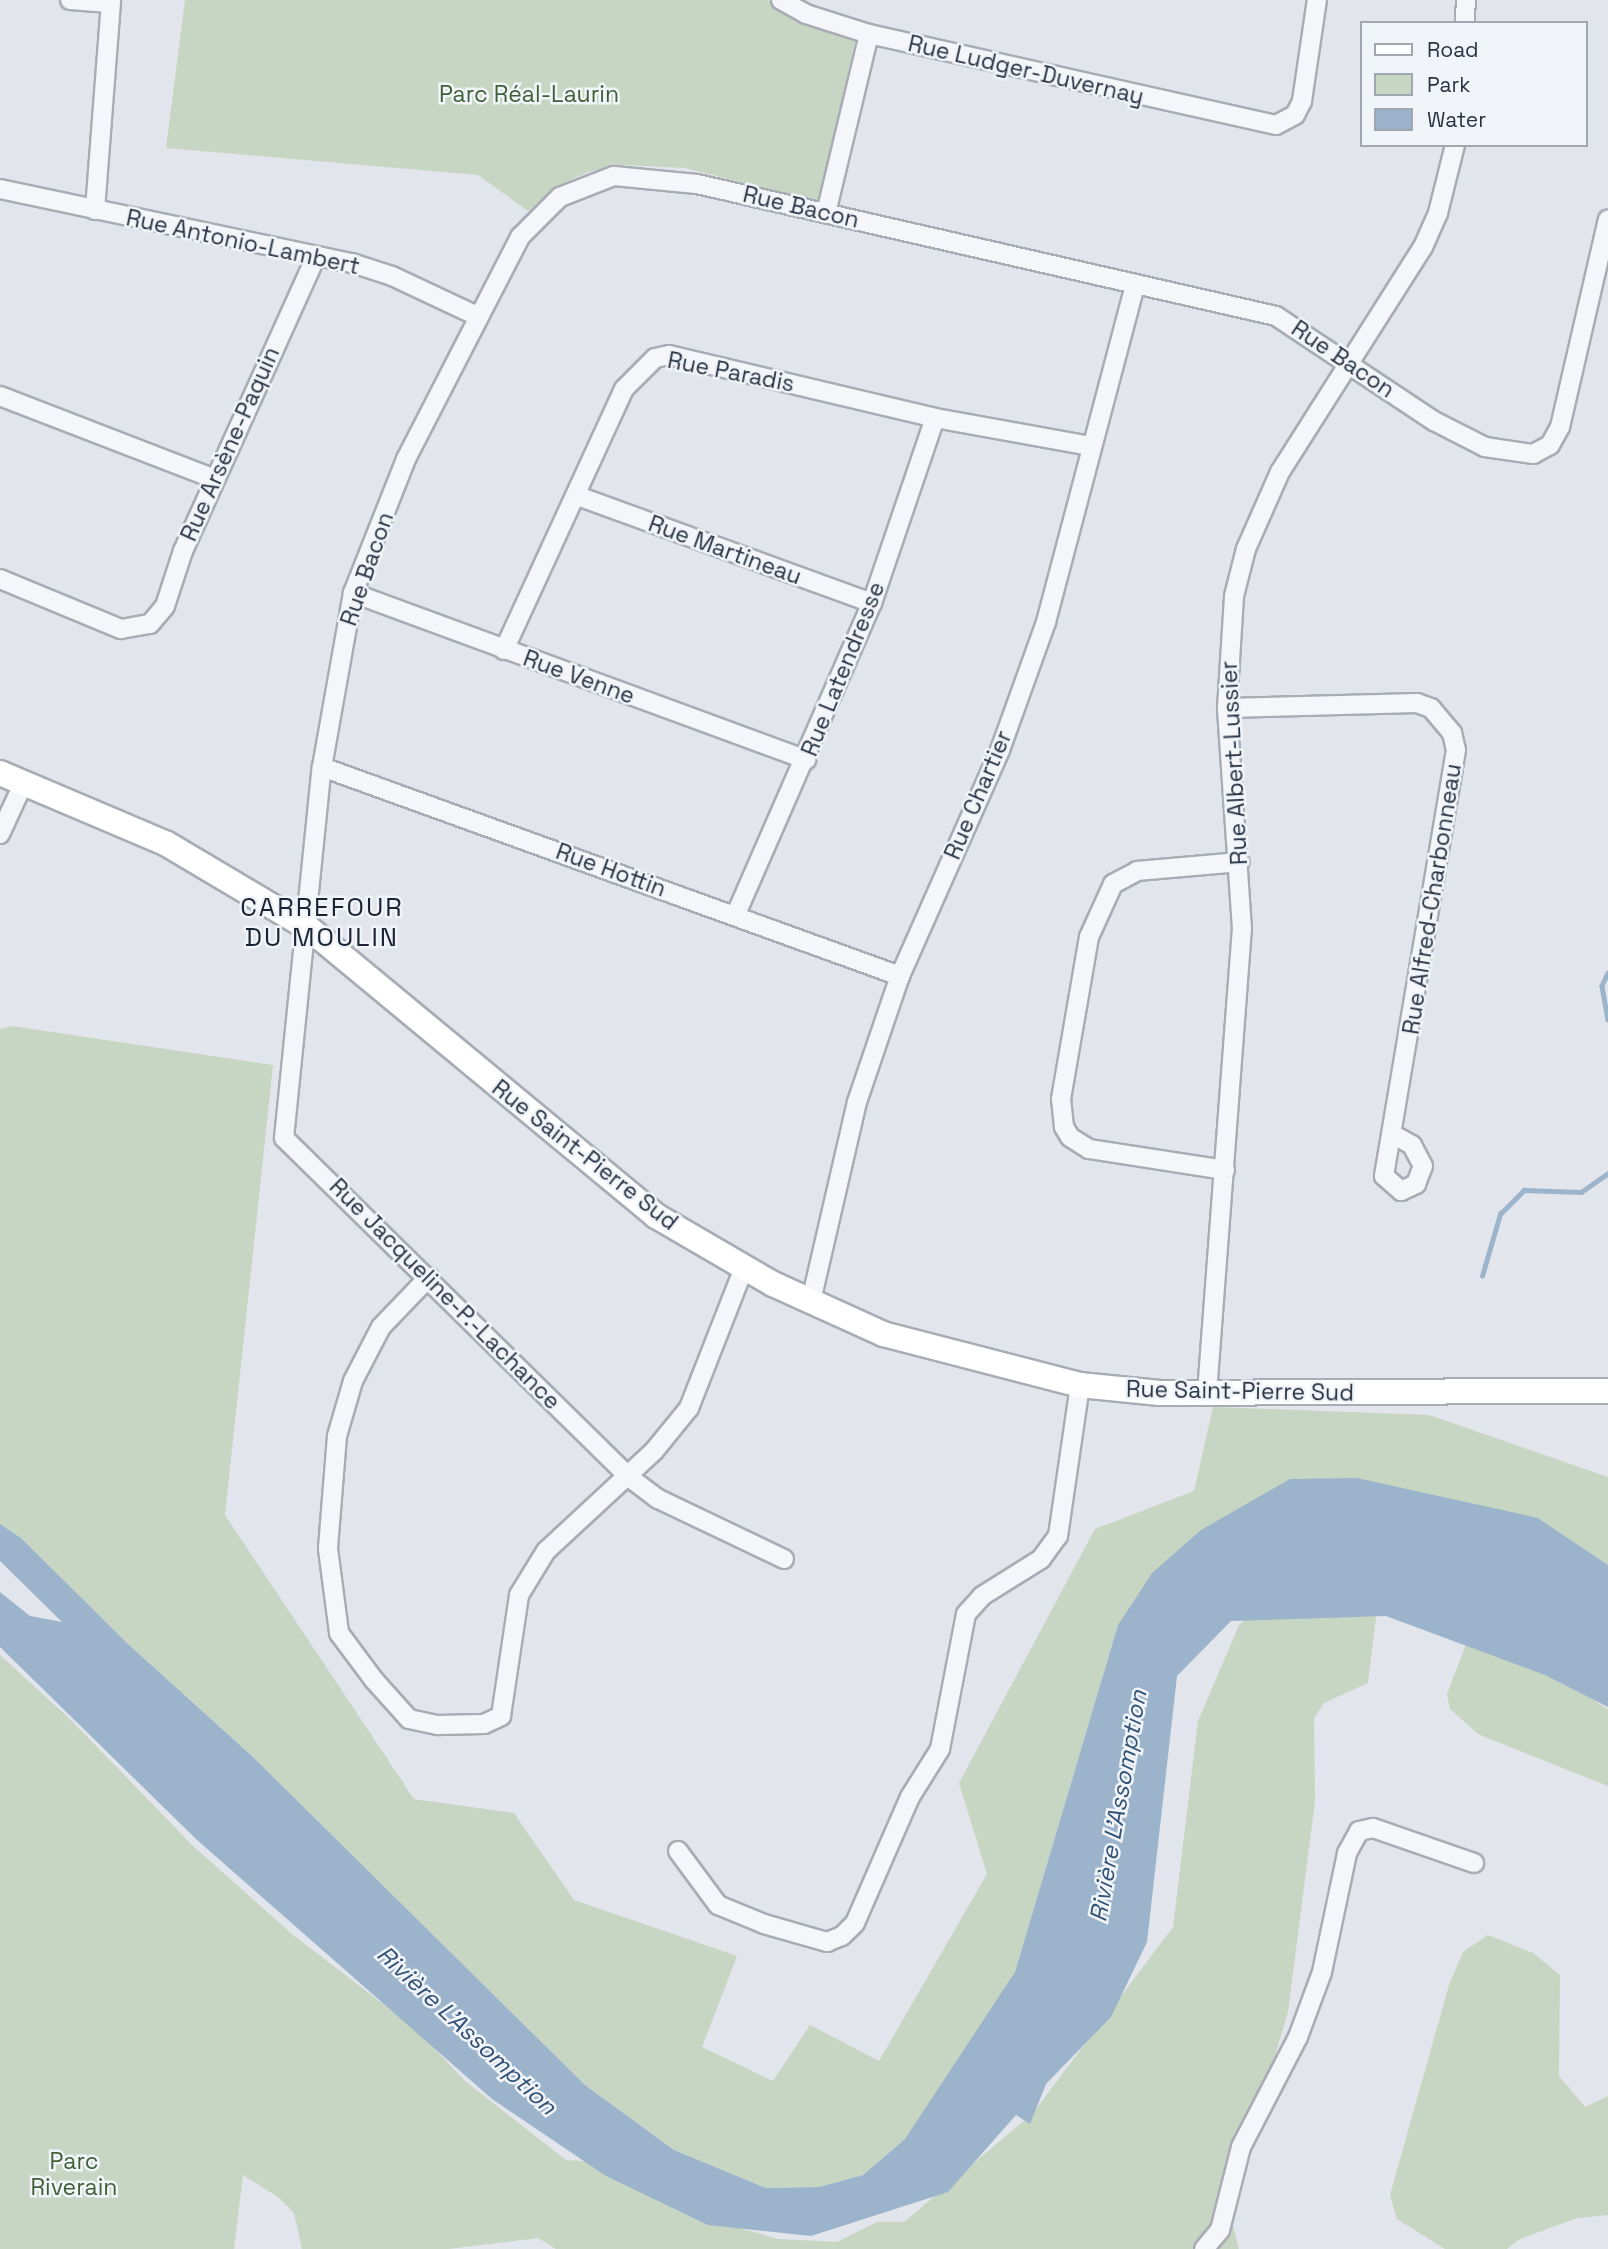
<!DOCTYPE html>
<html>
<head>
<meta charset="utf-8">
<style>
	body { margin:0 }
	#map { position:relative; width:1608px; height:2249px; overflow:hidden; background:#e2e5eb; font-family:"Space Grotesk",sans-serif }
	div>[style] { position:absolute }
	.green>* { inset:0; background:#c7d5c3 }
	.water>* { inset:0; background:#9cb4cb }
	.stream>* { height:4.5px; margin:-2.25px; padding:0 2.25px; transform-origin:2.25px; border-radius:2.25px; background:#9cb4cb }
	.roads { filter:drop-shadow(2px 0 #a7acb5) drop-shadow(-2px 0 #a7acb5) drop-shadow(0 2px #a7acb5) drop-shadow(0 -2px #a7acb5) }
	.street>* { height:18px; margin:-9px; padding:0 9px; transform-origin:9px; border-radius:9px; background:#f5f6f9 }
	.secondary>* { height:24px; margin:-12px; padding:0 12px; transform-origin:12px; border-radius:12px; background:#fff }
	span { translate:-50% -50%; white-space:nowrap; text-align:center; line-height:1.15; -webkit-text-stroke:5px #f1f4f8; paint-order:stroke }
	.street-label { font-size:23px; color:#293343 }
	.park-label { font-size:23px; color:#3f5f36 }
	.water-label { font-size:24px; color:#325278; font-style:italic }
	.quarter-label { font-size:26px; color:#1b2434; letter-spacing:2px }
	.legend { position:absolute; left:1360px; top:21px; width:228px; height:126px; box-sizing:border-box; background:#f1f4f8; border:2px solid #a1a7b0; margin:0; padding:9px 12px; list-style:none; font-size:21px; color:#293343 }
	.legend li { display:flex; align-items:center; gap:14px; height:35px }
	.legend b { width:35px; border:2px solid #a1a7b0 }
</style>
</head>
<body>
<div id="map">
	<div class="green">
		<i style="clip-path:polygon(185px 0,768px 0,813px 27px,855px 41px,819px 202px,685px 168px,625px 165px,588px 172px,559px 185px,528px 211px,478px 175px,166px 148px)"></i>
		<i style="clip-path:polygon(12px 1026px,273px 1065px,225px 1515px,414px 1799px,514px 1813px,574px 1900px,737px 1956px,702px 2047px,773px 2081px,810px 2025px,879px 2061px,987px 1874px,959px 1783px,1095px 1529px,1194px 1491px,1213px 1407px,1429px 1415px,1608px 1477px,1608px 1565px,1538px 1518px,1118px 1625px,1015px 1972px,989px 2015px,905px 2139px,863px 2175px,819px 2187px,766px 2188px,674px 2150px,585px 2085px,253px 1757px,128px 1644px,21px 1538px,0 1524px,0 1029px)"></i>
		<i style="clip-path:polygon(1267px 1599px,1377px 1609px,1368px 1683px,1324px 1703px,1314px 1718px,1315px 1801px,1288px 2012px,1229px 2211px,1239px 2249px,556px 2249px,538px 2238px,448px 2249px,302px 2249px,294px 2213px,278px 2197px,243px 2175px,234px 2249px,0 2249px,0 1655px,72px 1721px,192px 1845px,292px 1934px,418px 2031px,466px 2082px,566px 2160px,594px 2162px,691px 2214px,778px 2239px,837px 2242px,877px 2222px,904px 2222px,1033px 2113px,1173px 1927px,1198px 1721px,1239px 1625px)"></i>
		<i style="clip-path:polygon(1467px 1642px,1558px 1678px,1608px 1709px,1608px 1786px,1478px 1734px,1450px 1709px,1447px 1694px)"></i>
		<i style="clip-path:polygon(1488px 1935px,1533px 1953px,1560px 1975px,1559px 2076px,1585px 2107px,1608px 2096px,1608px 2215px,1577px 2218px,1520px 2239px,1507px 2249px,1445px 2249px,1397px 2219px,1390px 2195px,1449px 1985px,1463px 1952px)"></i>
	</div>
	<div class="water">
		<i style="clip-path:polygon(1357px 1478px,1538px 1518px,1608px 1565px,1608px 1707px,1545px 1675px,1386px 1616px,1231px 1621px,1177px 1676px,1147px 1942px,1111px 2017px,1046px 2084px,1030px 2124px,1016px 2115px,948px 2192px,811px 2236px,708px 2225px,606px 2176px,492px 2099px,196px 1839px,0 1647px,0 1592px,30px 1616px,62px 1622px,0 1561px,0 1524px,21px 1538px,128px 1644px,253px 1757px,585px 2085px,674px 2150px,766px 2188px,819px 2187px,863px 2175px,905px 2139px,1015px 1972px,1118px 1625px,1152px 1573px,1201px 1530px,1290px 1479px)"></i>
	</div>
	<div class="stream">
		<i style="left:1608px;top:973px;width:14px;rotate:115deg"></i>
		<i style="left:1602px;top:986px;width:34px;rotate:80deg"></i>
		<i style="left:1482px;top:1276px;width:65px;rotate:-73.8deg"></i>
		<i style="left:1500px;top:1214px;width:34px;rotate:-45deg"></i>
		<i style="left:1524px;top:1190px;width:57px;rotate:2deg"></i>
		<i style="left:1581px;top:1192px;width:33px;rotate:-35deg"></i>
	</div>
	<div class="roads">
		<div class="street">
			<i style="left:70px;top:0;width:40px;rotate:4.3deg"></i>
			<i style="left:781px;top:0;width:29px;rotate:29deg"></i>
			<i style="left:806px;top:14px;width:66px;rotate:17.6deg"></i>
			<i style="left:869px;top:34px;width:417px;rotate:12.6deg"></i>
			<i style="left:1276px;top:125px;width:21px;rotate:-28deg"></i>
			<i style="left:1295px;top:115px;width:16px;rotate:-63deg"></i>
			<i style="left:1302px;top:101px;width:102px;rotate:-81.6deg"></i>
			<i style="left:1465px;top:23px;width:23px;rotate:-88deg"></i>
			<i style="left:0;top:189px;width:360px;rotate:11.9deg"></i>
			<i style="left:352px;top:263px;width:42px;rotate:18deg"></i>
			<i style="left:392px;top:276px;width:96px;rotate:25.2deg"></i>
			<i style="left:95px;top:210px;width:211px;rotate:-85.6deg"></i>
			<i style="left:826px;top:213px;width:184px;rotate:-76.5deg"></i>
			<i style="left:0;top:396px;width:230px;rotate:21.1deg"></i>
			<i style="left:578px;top:496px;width:313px;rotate:20deg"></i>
			<i style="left:0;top:579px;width:131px;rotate:22.5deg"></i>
			<i style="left:121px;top:629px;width:29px;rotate:-10deg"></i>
			<i style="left:150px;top:624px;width:23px;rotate:-50deg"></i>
			<i style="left:165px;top:606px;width:58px;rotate:-71.9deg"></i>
			<i style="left:183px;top:551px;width:323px;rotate:-65.7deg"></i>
			<i style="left:353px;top:593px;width:483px;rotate:20.2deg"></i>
			<i style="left:504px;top:650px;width:287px;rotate:-65.3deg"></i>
			<i style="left:624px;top:389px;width:44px;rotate:-45deg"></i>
			<i style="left:655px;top:358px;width:14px;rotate:-12deg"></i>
			<i style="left:669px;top:355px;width:273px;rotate:13.3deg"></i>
			<i style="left:935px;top:418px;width:158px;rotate:10.2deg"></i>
			<i style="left:1227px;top:708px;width:190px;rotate:-1.5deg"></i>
			<i style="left:1417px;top:703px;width:15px;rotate:20deg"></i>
			<i style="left:1431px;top:708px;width:33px;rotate:50deg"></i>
			<i style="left:1452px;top:733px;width:17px;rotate:77deg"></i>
			<i style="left:1456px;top:750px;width:432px;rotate:99.6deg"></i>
			<i style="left:1384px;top:1176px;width:23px;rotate:41deg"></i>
			<i style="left:1401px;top:1191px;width:17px;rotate:-25deg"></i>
			<i style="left:1416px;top:1184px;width:19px;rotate:-69deg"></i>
			<i style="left:1423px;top:1166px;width:24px;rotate:-118deg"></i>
			<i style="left:1412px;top:1145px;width:21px;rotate:-151deg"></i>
			<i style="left:322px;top:767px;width:615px;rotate:19.88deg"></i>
			<i style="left:0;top:834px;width:57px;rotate:-65.2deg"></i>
			<i style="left:736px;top:914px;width:339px;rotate:-66.4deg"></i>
			<i style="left:872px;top:603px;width:195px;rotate:-71.2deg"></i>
			<i style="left:1225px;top:1170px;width:138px;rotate:-171.2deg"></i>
			<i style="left:1089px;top:1149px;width:22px;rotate:-148deg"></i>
			<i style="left:1070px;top:1137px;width:12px;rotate:-121deg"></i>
			<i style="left:1064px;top:1127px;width:28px;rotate:-96deg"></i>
			<i style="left:1061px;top:1099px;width:164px;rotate:-80.2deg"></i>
			<i style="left:1089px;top:937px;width:58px;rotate:-65.6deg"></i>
			<i style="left:1113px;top:884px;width:27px;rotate:-28deg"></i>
			<i style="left:1137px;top:871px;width:103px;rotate:-5deg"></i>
			<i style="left:429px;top:1277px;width:69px;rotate:133.8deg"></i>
			<i style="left:381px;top:1327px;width:61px;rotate:117.4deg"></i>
			<i style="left:353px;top:1381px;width:57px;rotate:106.2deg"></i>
			<i style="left:337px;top:1436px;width:113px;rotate:94.6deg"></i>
			<i style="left:328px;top:1549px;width:85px;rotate:82.5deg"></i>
			<i style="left:339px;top:1633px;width:59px;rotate:53.3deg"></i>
			<i style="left:374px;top:1680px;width:52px;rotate:48.1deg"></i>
			<i style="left:409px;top:1719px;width:30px;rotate:12deg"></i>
			<i style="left:438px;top:1725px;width:46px;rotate:-1.2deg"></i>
			<i style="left:484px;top:1724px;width:19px;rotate:-25deg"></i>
			<i style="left:501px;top:1716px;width:122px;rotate:-81.5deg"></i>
			<i style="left:519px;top:1595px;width:52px;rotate:-58.5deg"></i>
			<i style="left:546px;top:1551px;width:147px;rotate:-42.8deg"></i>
			<i style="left:654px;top:1451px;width:55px;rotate:-50.9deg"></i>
			<i style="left:689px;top:1408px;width:150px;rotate:-68.6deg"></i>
			<i style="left:811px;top:1301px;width:204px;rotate:-77deg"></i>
			<i style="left:857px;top:1102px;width:133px;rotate:-71.2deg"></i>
			<i style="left:900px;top:976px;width:247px;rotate:-66.1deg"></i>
			<i style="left:1000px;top:750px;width:136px;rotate:-70.2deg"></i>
			<i style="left:1046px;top:622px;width:349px;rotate:-75.2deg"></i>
			<i style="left:1207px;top:1393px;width:465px;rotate:-85.7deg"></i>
			<i style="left:1242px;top:929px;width:222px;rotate:-93.9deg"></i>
			<i style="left:1227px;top:708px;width:112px;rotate:-86.4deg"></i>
			<i style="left:1234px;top:596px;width:49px;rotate:-75.7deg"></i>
			<i style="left:1246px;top:549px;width:84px;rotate:-66.2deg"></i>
			<i style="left:1280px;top:472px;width:267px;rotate:-57.6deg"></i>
			<i style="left:1423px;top:247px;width:37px;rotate:-66deg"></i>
			<i style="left:1438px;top:213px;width:70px;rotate:-76deg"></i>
			<i style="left:784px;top:1559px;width:140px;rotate:-154.5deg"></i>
			<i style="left:658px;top:1499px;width:38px;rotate:-143deg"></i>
			<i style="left:628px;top:1476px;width:482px;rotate:-135.5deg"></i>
			<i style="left:284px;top:1138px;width:373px;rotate:-84.2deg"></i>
			<i style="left:322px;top:767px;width:177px;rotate:-79.9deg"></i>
			<i style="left:353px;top:593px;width:144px;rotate:-68.4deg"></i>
			<i style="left:406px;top:459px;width:250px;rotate:-62.8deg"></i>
			<i style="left:520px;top:237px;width:57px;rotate:-45deg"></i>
			<i style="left:560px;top:197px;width:58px;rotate:-21.3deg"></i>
			<i style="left:614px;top:176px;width:83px;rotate:5.5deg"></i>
			<i style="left:697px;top:184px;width:594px;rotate:12.84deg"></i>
			<i style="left:1276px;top:316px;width:190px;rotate:33.6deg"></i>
			<i style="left:1434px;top:421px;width:57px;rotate:27deg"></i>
			<i style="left:1485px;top:447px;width:49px;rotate:8.3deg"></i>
			<i style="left:1533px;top:454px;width:19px;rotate:-28deg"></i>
			<i style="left:1550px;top:445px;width:21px;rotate:-61deg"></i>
			<i style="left:1560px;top:427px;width:213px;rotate:-77deg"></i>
			<i style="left:678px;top:1851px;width:67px;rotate:53.5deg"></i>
			<i style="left:718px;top:1905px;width:50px;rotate:22.4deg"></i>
			<i style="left:764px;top:1924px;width:66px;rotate:15.9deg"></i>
			<i style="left:827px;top:1942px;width:16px;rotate:-22deg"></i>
			<i style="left:842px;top:1936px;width:18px;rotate:-45deg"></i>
			<i style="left:855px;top:1923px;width:137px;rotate:-66.4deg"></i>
			<i style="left:910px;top:1797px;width:57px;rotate:-58deg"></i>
			<i style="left:940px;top:1749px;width:137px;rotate:-79.1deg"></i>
			<i style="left:966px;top:1614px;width:24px;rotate:-48deg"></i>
			<i style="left:982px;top:1596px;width:70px;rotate:-32.1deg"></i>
			<i style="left:1041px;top:1559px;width:29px;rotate:-54deg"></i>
			<i style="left:1058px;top:1536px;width:153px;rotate:-81.7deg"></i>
			<i style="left:1204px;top:2249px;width:25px;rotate:-50deg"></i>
			<i style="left:1220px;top:2230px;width:86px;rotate:-75.8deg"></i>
			<i style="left:1241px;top:2147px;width:124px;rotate:-62.6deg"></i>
			<i style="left:1298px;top:2037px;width:69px;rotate:-69.7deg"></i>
			<i style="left:1322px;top:1972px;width:122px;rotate:-78.1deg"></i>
			<i style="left:1347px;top:1853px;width:25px;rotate:-61deg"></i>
			<i style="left:1359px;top:1831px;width:14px;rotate:-12deg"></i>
			<i style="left:1373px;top:1828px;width:107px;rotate:19.1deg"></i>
		</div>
		<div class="secondary">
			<i style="left:0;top:773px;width:181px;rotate:23deg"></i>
			<i style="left:167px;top:844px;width:163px;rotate:30.7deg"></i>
			<i style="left:307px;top:927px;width:453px;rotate:39.6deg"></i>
			<i style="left:656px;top:1216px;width:135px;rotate:30.2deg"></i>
			<i style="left:773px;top:1284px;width:121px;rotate:24.4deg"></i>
			<i style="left:883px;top:1334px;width:203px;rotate:14.5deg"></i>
			<i style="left:1080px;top:1385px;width:80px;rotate:5.7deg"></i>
			<i style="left:1160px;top:1393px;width:448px;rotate:-0.3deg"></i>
		</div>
	</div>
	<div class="street-label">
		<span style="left:1026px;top:70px;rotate:13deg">Rue Ludger-Duvernay</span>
		<span style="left:801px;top:207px;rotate:13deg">Rue Bacon</span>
		<span style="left:243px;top:242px;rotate:12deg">Rue Antonio-Lambert</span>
		<span style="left:1343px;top:359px;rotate:34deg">Rue Bacon</span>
		<span style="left:731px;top:372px;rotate:11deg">Rue Paradis</span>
		<span style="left:230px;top:444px;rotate:-66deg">Rue Arsène-Paquin</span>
		<span style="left:725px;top:550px;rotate:20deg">Rue Martineau</span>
		<span style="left:367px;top:569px;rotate:-71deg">Rue Bacon</span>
		<span style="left:843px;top:669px;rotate:-68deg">Rue Latendresse</span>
		<span style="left:579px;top:677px;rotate:20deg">Rue Venne</span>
		<span style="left:1234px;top:763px;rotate:-93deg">Rue Albert-Lussier</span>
		<span style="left:978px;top:795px;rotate:-67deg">Rue Chartier</span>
		<span style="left:611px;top:870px;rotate:20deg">Rue Hottin</span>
		<span style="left:1432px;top:899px;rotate:-81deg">Rue Alfred-Charbonneau</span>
		<span style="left:585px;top:1155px;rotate:38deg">Rue Saint-Pierre Sud</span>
		<span style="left:445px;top:1294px;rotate:45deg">Rue Jacqueline-P.-Lachance</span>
		<span style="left:1240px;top:1391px;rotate:1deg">Rue Saint-Pierre Sud</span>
	</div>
	<div class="park-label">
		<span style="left:529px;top:94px">Parc Réal-Laurin</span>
		<span style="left:74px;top:2174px">Parc<br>Riverain</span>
	</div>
	<div class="water-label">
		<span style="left:1118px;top:1806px;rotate:-80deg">Rivière L'Assomption</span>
		<span style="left:467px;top:2030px;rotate:43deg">Rivière L'Assomption</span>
	</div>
	<div class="quarter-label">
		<span style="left:322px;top:923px">CARREFOUR<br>DU MOULIN</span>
	</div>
	<ul class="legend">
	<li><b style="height:9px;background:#fff"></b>Road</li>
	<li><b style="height:19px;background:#c7d5c3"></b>Park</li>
	<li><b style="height:19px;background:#9cb4cb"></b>Water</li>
	</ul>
</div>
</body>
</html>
